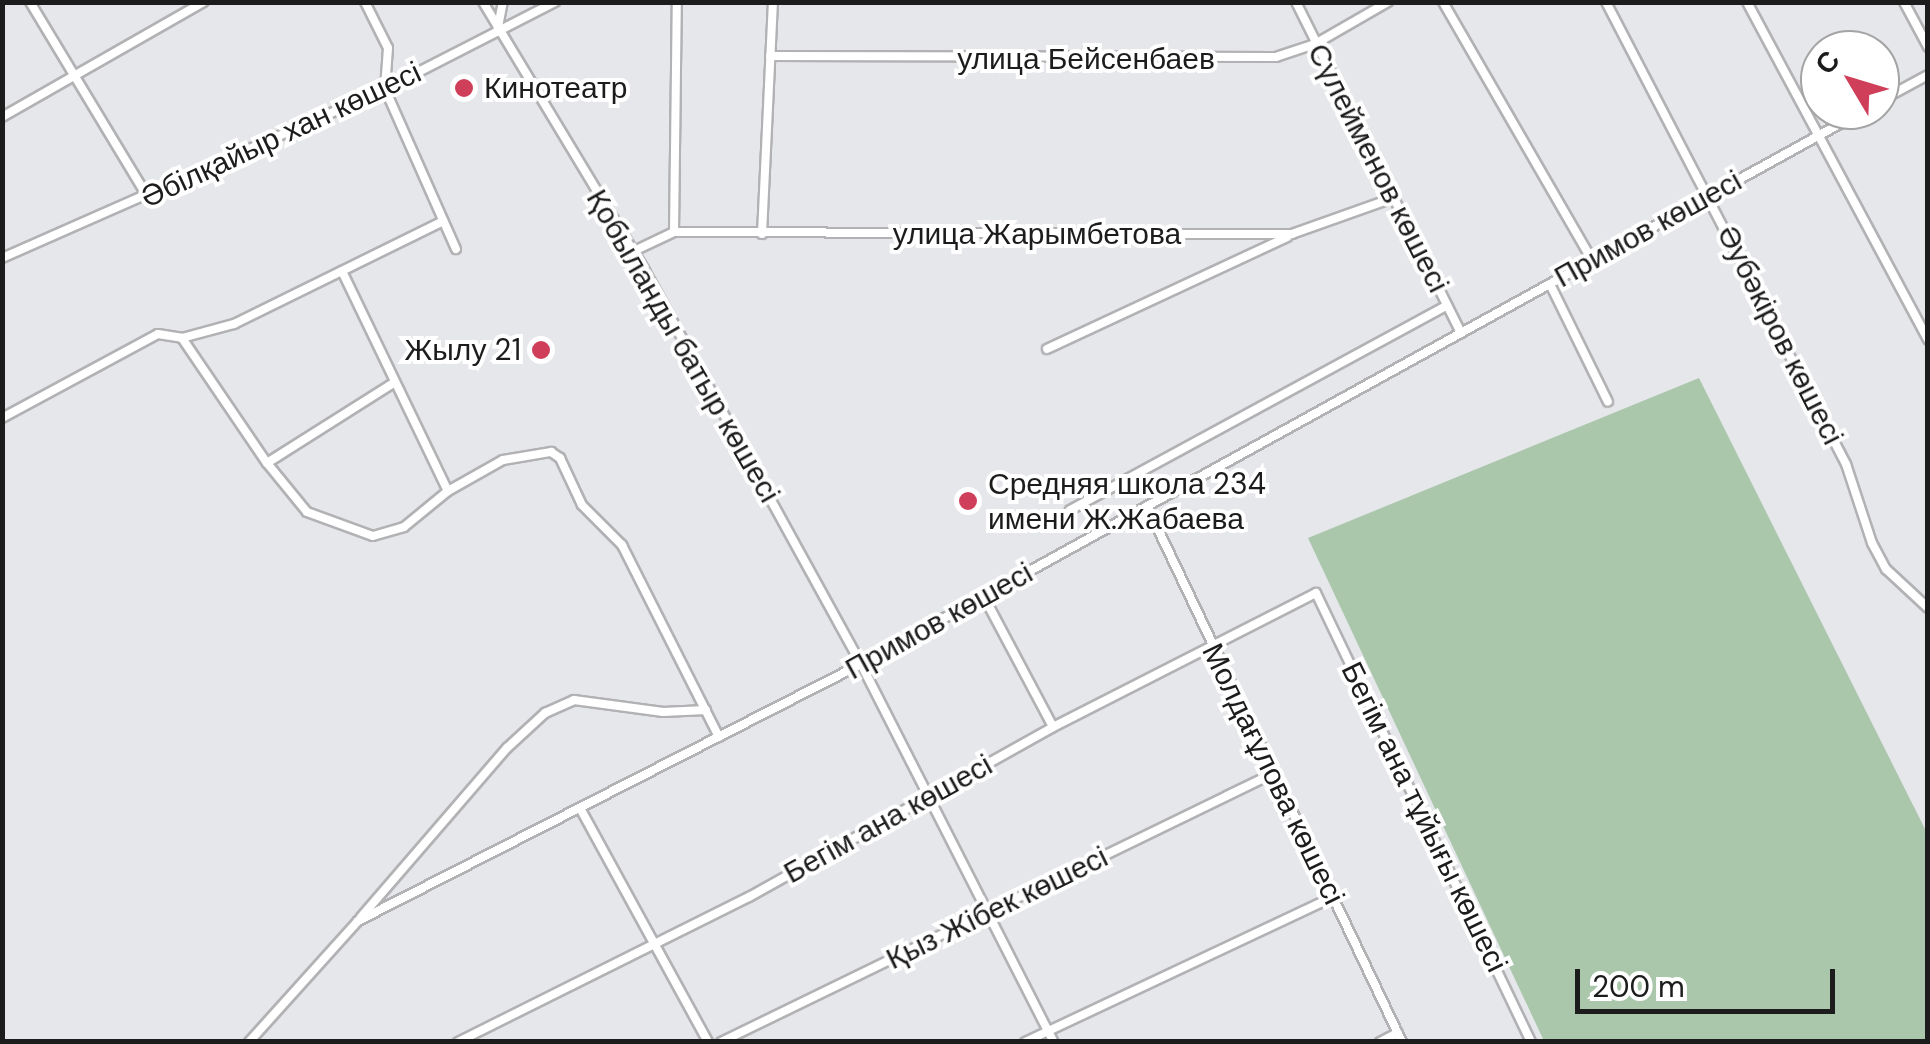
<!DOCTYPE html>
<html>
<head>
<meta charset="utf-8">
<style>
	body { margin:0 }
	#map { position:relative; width:1930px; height:1044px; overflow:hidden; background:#e6e7ea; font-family:"DM Sans",sans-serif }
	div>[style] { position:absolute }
	.green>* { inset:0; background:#aac7ac }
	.roads { filter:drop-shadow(2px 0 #b2b2b5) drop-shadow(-2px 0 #b2b2b5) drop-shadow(0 2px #b2b2b5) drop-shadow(0 -2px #b2b2b5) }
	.street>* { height:8px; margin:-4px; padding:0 4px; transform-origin:4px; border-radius:4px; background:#fff }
	.dots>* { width:28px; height:28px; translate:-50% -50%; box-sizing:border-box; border:5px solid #fff; border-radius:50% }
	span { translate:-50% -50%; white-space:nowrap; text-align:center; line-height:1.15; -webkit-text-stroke:8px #fff; paint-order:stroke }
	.street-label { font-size:30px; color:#1c1c1d }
	.poi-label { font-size:30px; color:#1c1c1d }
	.left { translate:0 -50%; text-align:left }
	.right { translate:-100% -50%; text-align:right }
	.frame { position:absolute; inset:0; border:5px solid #1c1c1d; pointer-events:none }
	.north { position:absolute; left:1800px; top:30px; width:100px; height:100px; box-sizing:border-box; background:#fff; border:2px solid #a4a4a5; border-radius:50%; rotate:308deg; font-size:28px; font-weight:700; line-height:40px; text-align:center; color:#1c1c1d }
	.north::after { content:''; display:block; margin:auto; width:35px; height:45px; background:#cf3f59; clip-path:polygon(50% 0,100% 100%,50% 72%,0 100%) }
	.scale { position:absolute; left:1575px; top:969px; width:260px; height:45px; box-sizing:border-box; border:5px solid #1c1c1d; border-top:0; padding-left:12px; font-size:30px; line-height:35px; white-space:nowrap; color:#1c1c1d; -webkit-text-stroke:8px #fff; paint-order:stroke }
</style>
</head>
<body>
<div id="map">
	<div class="green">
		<i style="clip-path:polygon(1699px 378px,1927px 833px,1927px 1041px,1544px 1041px,1308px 538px)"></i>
	</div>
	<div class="roads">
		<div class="street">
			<i style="left:30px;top:2px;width:227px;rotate:58.9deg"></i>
			<i style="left:365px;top:2px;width:51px;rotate:63.4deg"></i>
			<i style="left:388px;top:48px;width:41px;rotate:94.2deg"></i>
			<i style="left:385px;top:89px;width:175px;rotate:66.1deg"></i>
			<i style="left:483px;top:2px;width:314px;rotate:58.9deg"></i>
			<i style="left:645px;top:271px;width:448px;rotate:61.2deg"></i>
			<i style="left:861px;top:664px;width:424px;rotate:63deg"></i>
			<i style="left:1296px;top:2px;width:370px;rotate:63.5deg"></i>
			<i style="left:1443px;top:2px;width:298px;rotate:60deg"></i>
			<i style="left:1606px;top:2px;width:521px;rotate:62.55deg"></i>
			<i style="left:1846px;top:464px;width:83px;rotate:71.8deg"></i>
			<i style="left:1872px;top:543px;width:30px;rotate:62deg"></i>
			<i style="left:1886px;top:569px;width:57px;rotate:42.9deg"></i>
			<i style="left:1747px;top:2px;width:383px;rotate:61.8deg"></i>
			<i style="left:1904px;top:2px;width:51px;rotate:61.9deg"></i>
			<i style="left:497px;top:32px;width:31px;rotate:-79deg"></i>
			<i style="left:770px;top:56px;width:506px;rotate:0.11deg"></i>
			<i style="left:1276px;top:57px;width:41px;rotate:-18.4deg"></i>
			<i style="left:1315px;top:44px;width:84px;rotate:-29.9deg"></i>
			<i style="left:1880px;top:101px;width:55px;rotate:-28.4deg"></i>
			<i style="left:2px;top:117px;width:232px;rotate:-29.7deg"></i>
			<i style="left:674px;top:232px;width:618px;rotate:0.19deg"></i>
			<i style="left:1292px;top:234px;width:107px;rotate:-19.6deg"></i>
			<i style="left:762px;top:234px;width:232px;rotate:-87.3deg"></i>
			<i style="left:634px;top:251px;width:44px;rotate:-25.4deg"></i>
			<i style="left:674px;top:232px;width:230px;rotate:-89.3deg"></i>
			<i style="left:2px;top:258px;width:419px;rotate:-23.8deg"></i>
			<i style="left:385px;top:89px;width:191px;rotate:-27.1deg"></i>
			<i style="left:342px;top:271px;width:244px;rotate:64.3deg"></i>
			<i style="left:448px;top:491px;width:63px;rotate:-29.4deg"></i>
			<i style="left:503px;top:460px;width:49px;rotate:-9.5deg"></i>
			<i style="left:551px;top:452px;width:11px;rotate:34deg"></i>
			<i style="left:560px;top:458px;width:52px;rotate:64.9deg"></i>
			<i style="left:582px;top:505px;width:57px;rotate:45deg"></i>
			<i style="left:622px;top:545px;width:215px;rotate:63.2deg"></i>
			<i style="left:1550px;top:284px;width:131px;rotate:63.8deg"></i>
			<i style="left:182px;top:338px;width:151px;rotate:55.8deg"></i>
			<i style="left:267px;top:463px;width:148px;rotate:-32.3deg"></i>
			<i style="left:1047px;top:349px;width:265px;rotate:-25deg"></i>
			<i style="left:2px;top:418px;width:177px;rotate:-28.3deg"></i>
			<i style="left:158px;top:334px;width:24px;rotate:9deg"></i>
			<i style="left:182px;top:338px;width:54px;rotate:-15.1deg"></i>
			<i style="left:234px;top:324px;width:233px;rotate:-26.2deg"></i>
			<i style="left:267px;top:463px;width:63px;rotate:50.8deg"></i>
			<i style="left:307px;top:512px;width:70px;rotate:20deg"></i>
			<i style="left:373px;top:536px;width:32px;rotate:-16deg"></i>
			<i style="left:404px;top:527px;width:57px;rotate:-39.3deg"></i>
			<i style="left:1147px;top:506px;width:594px;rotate:64.56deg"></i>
			<i style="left:1070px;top:510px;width:429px;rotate:-28.5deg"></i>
			<i style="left:984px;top:597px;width:147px;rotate:62deg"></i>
			<i style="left:580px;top:808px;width:267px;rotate:61.3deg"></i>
			<i style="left:361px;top:917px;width:223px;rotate:-49.2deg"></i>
			<i style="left:507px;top:748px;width:52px;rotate:-42.6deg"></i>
			<i style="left:545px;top:713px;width:32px;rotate:-24deg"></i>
			<i style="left:574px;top:700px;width:90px;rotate:7.7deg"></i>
			<i style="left:663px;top:712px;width:43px;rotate:-2.7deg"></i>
			<i style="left:249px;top:1042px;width:163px;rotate:-48deg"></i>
			<i style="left:358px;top:921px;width:565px;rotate:-27.06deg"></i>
			<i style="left:861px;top:664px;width:1147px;rotate:-28.89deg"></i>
			<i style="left:458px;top:1042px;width:325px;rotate:-26.5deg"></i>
			<i style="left:749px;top:897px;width:348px;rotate:-29.2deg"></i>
			<i style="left:1053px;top:727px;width:295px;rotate:-27deg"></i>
			<i style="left:1316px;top:593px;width:498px;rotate:64.4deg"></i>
			<i style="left:721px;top:1042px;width:615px;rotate:-25.94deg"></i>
			<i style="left:1025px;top:1042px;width:340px;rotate:-25.2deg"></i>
			<i style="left:1380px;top:1042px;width:20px;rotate:-27deg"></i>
		</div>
	</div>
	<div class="dots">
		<i style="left:464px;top:88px;background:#cf3f59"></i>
		<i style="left:541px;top:350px;background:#cf3f59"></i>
		<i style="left:968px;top:501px;background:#cf3f59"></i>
	</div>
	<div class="street-label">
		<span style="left:1086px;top:59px">улица Бейсенбаев</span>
		<span style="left:281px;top:135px;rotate:-25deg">Әбілқайыр хан көшесі</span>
		<span style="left:1378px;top:168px;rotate:63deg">Сүлейменов көшесі</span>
		<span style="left:1648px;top:229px;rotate:-29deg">Примов көшесі</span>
		<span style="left:1037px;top:234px">улица Жарымбетова</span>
		<span style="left:1780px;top:335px;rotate:63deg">Әубәкіров көшесі</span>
		<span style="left:683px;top:346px;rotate:60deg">Қобыланды батыр көшесі</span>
		<span style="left:939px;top:621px;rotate:-29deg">Примов көшесі</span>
		<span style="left:1273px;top:774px;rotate:64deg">Молдағұлова көшесі</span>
		<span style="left:1424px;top:817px;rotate:64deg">Бегім ана тұйығы көшесі</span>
		<span style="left:888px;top:819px;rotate:-29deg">Бегім ана көшесі</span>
		<span style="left:997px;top:908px;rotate:-26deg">Қыз Жібек көшесі</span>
	</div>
	<div class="poi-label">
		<span class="left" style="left:484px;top:88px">Кинотеатр</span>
		<span class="right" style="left:521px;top:350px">Жылу 21</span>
		<span class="left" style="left:988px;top:501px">Средняя школа 234<br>имени Ж.Жабаева</span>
	</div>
	<div class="frame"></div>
	<div class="north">С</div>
	<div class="scale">200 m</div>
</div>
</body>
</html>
